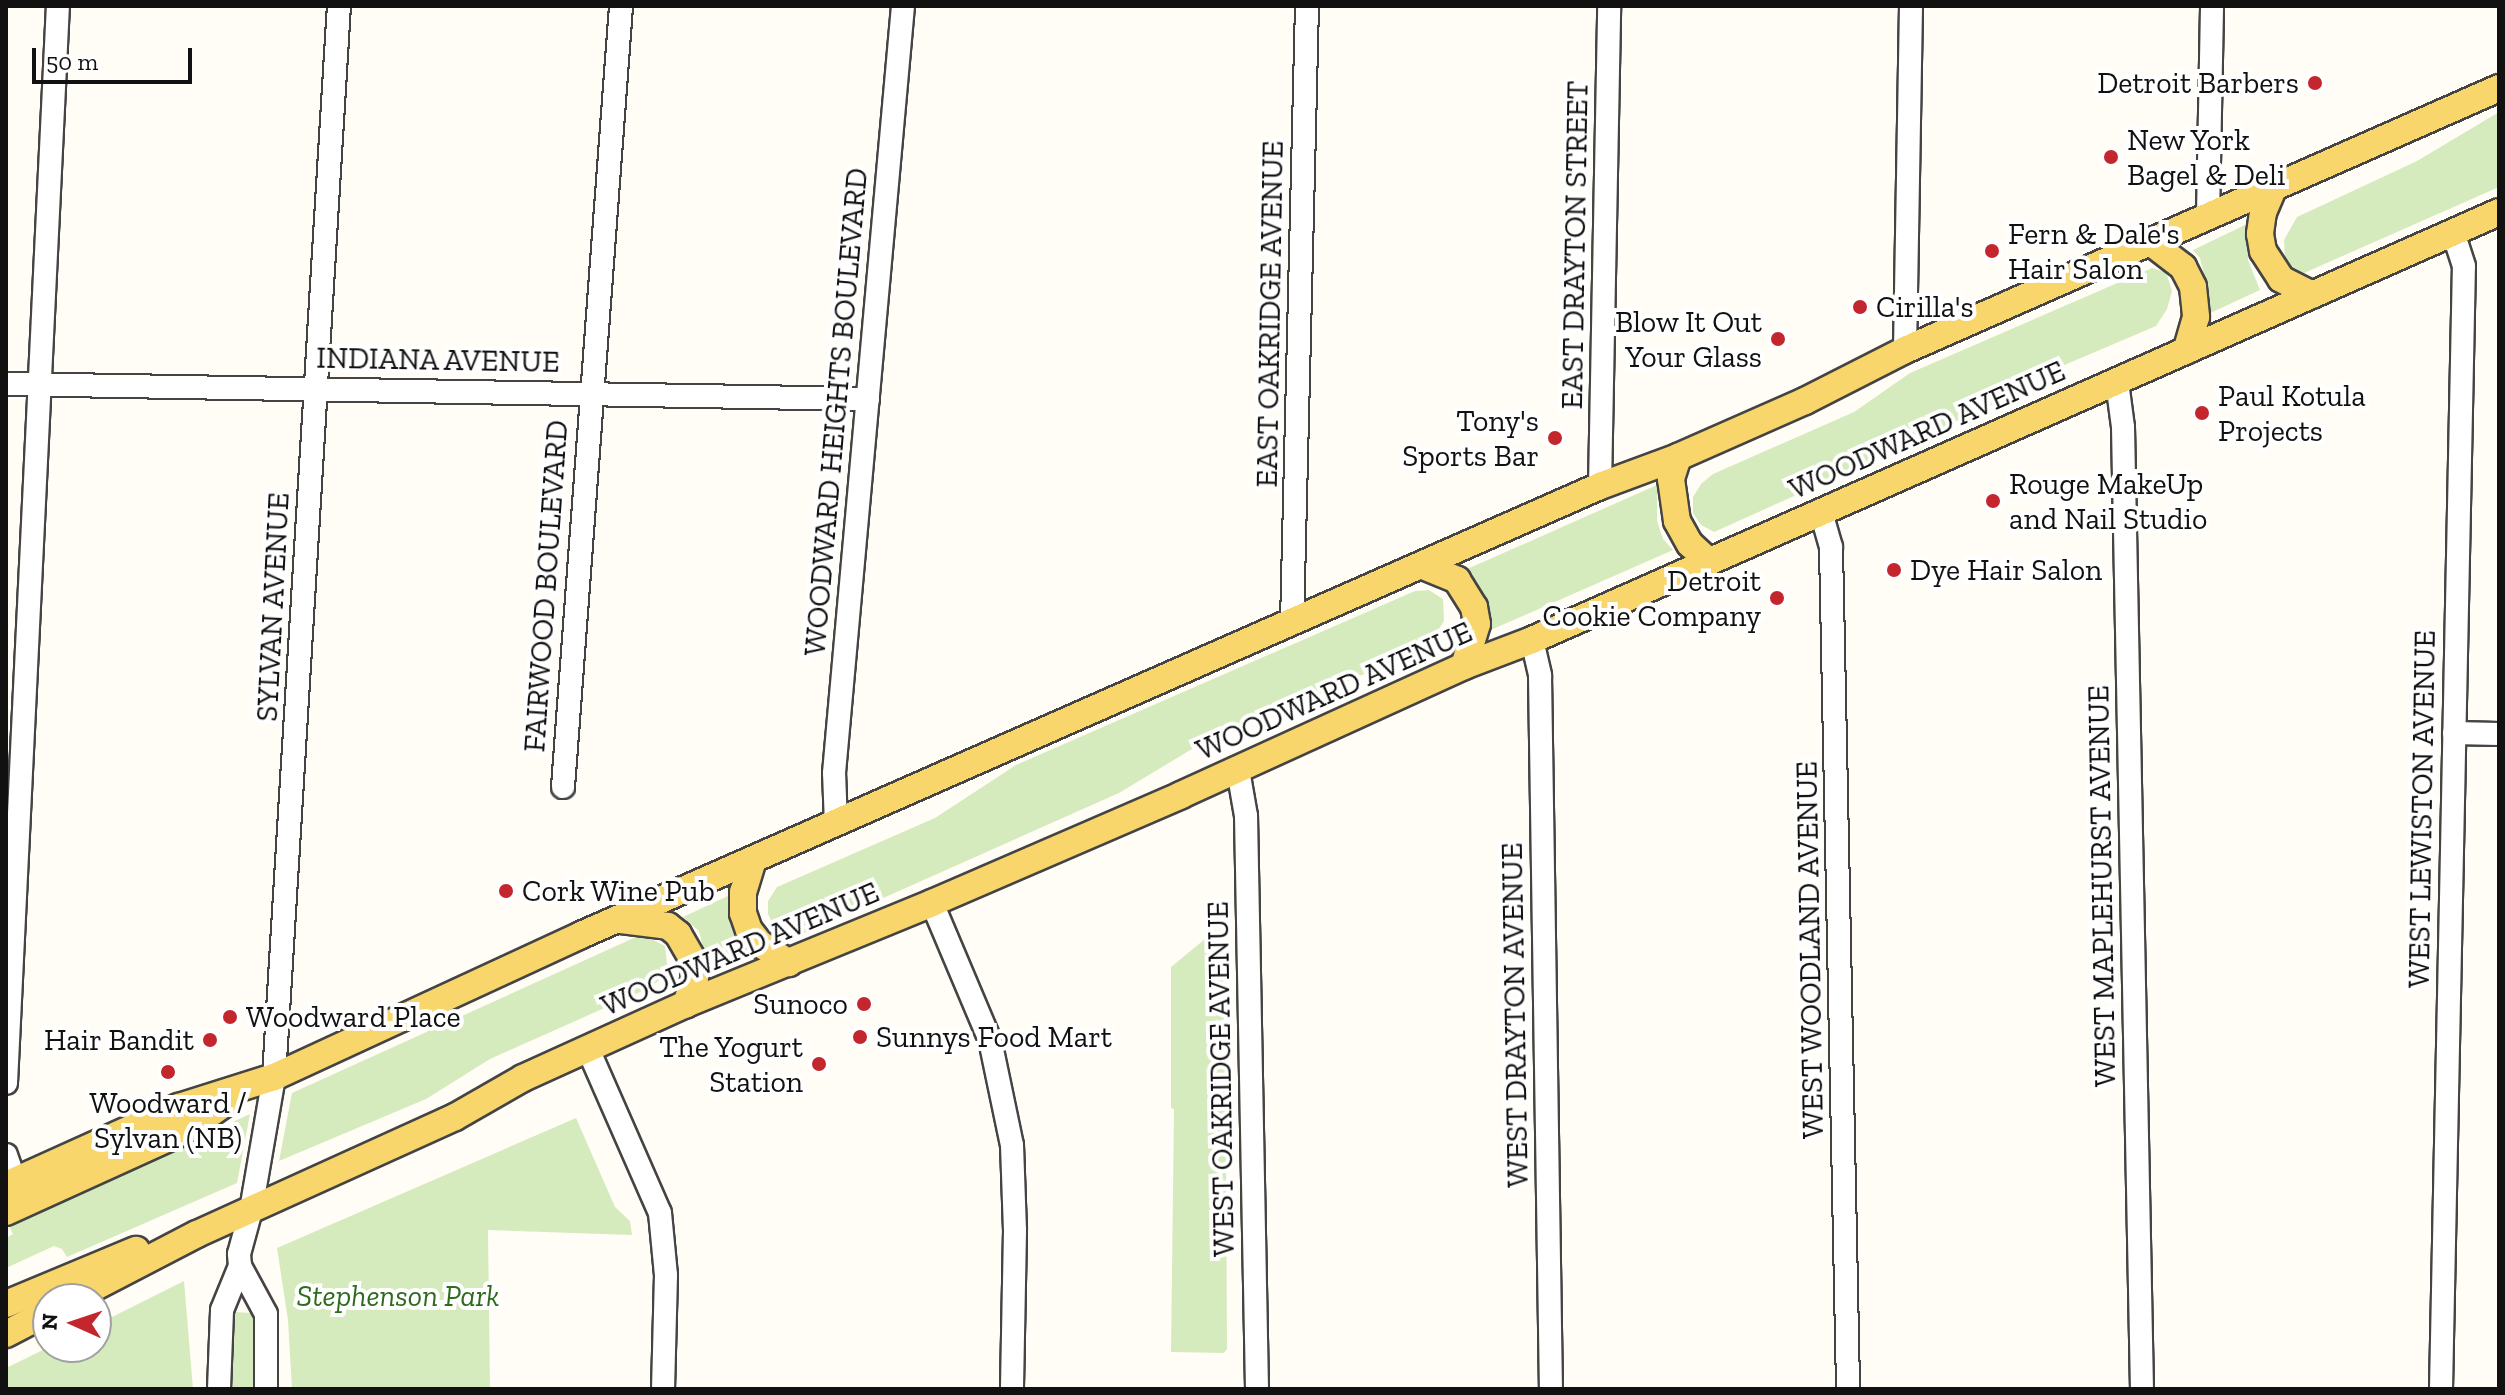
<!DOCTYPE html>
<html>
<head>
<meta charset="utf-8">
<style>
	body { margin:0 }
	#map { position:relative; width:2505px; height:1395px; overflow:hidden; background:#fffdf5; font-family:"Zilla Slab",serif }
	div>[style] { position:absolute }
	.green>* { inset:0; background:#d5ebbd }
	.roads { filter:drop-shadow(2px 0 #444) drop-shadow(-2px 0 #444) drop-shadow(0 2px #444) drop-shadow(0 -2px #444) }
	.minor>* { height:22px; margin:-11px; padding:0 11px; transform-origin:11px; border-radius:11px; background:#fff }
	.major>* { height:26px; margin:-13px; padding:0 13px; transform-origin:13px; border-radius:13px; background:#f9d66b }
	.dots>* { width:22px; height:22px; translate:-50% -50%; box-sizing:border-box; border:4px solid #fff; border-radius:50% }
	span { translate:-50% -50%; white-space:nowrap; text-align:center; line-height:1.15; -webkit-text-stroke:8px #fff; paint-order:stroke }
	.poi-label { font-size:30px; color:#111 }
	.right { translate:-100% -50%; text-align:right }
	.left { translate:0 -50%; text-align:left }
	.street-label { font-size:30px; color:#111 }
	.park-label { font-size:30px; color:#2f6b1f; font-style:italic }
	.frame { position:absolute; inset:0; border:8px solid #111; pointer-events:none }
	.north { position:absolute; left:32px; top:1283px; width:80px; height:80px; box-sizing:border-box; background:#fff; border:2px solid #a0a0a0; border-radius:50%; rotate:273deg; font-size:22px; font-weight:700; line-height:32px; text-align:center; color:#111 }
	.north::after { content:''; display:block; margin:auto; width:28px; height:36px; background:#c4262e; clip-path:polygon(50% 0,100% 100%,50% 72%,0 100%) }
	.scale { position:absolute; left:32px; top:48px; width:160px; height:36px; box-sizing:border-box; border:4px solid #111; border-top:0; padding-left:10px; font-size:24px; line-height:28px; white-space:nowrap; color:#111; -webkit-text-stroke:6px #fff; paint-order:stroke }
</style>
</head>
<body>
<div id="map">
	<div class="green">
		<i style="clip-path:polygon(2499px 112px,2499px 187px,2304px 273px,2293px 271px,2285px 261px,2284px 240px,2297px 217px,2417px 161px)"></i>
		<i style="clip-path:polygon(2249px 223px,2248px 260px,2260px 290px,2206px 315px,2206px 283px,2200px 258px,2193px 250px)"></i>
		<i style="clip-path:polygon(2152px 268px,2166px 272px,2172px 291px,2167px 309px,2156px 326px,2034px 378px,1979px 413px,1714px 532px,1701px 525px,1693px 513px,1693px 497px,1701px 484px,1713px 474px,1854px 412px,1910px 373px)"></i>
		<i style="clip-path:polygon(1657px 485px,1657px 521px,1663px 539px,1673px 550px,1484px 633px,1465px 570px)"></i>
		<i style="clip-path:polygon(1429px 590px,1443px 599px,1444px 621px,1432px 640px,1412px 653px,1192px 749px,1119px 793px,800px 935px,789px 935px,774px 927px,768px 914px,768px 901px,777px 887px,935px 818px,1016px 765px,1415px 591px)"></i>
		<i style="clip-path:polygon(732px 894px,730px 915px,734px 934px,751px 957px,704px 978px,707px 964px,699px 931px,683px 917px)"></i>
		<i style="clip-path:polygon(1225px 929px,1227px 1349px,1224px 1353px,1171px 1352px,1174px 1109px,1171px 1108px,1171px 967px,1216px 930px,1216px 937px)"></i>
		<i style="clip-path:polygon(636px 937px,647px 937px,665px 946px,667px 964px,661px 979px,647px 989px,490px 1059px,426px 1099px,279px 1161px,292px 1093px)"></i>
		<i style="clip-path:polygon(250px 1114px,237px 1183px,67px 1257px,62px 1249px,54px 1246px,6px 1268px,6px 1238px,13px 1234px,9px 1226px)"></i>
		<i style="clip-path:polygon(576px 1118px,615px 1207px,630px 1221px,632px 1235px,488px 1230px,490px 1389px,292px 1389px,288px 1320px,277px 1248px)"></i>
		<i style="clip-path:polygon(184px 1281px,193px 1389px,6px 1389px,6px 1368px,49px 1347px,96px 1347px,96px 1325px)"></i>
		<i style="clip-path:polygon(235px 1312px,250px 1313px,255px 1317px,256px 1389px,228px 1389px,231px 1315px)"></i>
	</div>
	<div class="roads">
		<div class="minor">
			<i style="left:2208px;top:216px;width:210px;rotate:-88.9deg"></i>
			<i style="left:1905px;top:350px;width:344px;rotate:-89deg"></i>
			<i style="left:2117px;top:382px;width:45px;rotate:82.4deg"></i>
			<i style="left:2123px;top:427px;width:962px;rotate:88.87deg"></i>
			<i style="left:6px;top:384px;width:862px;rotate:1deg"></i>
			<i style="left:1600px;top:486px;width:480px;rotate:-88.9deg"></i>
			<i style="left:1821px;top:512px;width:36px;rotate:74deg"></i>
			<i style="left:1831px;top:547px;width:842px;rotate:88.84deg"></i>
			<i style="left:1292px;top:623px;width:617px;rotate:-88.61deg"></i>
			<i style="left:1532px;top:640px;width:37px;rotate:77deg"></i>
			<i style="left:1540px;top:676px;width:713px;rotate:89.12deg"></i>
			<i style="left:2454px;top:733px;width:45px;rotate:1.3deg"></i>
			<i style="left:1238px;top:770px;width:47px;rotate:80.1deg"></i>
			<i style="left:1246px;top:816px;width:573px;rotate:88.9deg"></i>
			<i style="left:563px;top:787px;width:783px;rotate:-85.75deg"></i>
			<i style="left:836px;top:824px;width:51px;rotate:-92.2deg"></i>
			<i style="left:834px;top:773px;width:770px;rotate:-84.86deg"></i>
			<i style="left:932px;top:903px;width:149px;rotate:67.1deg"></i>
			<i style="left:990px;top:1040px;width:107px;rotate:78.2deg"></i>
			<i style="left:1012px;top:1145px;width:86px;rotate:88deg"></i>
			<i style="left:1015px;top:1231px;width:158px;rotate:91.1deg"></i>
			<i style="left:588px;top:1049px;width:179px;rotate:66.3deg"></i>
			<i style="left:660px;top:1213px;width:62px;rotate:84.5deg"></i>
			<i style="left:666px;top:1275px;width:114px;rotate:91.5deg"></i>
			<i style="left:6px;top:1083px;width:1078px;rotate:-87.24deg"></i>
			<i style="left:6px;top:1155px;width:28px;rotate:71deg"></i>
			<i style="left:219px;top:1389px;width:79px;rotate:-87.8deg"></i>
			<i style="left:222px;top:1310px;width:48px;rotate:-67.8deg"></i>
			<i style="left:266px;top:1389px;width:75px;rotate:-90deg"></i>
			<i style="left:266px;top:1314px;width:55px;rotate:-118.4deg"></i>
			<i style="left:240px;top:1266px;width:12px;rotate:-95deg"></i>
			<i style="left:239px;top:1254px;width:46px;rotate:-74.7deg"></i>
			<i style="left:251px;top:1210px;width:135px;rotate:-80.2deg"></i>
			<i style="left:274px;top:1077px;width:1073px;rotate:-86.53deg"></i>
			<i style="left:2441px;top:1389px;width:1123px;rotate:-88.83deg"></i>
			<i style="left:2464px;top:266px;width:36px;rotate:-108deg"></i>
		</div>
		<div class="major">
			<i style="left:2273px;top:189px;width:25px;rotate:113deg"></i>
			<i style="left:2263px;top:212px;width:22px;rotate:98deg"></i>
			<i style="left:2260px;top:234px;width:17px;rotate:80deg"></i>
			<i style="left:2263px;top:251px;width:33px;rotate:57deg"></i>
			<i style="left:2281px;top:279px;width:35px;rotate:27deg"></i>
			<i style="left:2149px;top:241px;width:43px;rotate:37.4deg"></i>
			<i style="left:2183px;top:267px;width:22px;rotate:63deg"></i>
			<i style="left:2193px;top:287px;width:30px;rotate:84deg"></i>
			<i style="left:2196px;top:317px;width:35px;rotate:106deg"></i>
			<i style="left:1678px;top:457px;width:23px;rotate:108deg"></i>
			<i style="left:1671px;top:479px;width:42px;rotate:81.9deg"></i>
			<i style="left:1677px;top:521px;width:26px;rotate:61deg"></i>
			<i style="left:1690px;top:544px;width:25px;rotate:43deg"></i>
			<i style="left:1423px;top:566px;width:37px;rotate:22deg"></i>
			<i style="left:1457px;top:580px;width:32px;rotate:58deg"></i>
			<i style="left:1474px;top:607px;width:17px;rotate:80deg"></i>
			<i style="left:1477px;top:624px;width:44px;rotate:107.2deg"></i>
			<i style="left:753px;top:860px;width:34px;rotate:107deg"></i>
			<i style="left:743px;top:892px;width:21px;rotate:90deg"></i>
			<i style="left:743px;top:913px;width:18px;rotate:71deg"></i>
			<i style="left:749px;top:930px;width:16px;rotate:52deg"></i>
			<i style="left:759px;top:943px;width:36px;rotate:34deg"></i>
			<i style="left:621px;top:920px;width:47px;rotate:7.3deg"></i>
			<i style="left:668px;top:926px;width:13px;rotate:39deg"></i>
			<i style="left:678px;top:934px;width:30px;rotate:60deg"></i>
			<i style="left:693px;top:960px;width:18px;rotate:84deg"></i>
			<i style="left:695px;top:978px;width:28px;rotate:109deg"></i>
			<i style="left:6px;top:1185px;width:190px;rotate:-24.3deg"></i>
			<i style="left:179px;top:1107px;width:100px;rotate:-17.5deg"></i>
			<i style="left:274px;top:1077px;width:338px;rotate:-24.8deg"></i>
			<i style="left:581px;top:935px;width:1114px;rotate:-23.78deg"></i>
			<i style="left:1600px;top:486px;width:83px;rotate:-20.4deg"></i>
			<i style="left:1678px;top:457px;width:139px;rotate:-23.8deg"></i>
			<i style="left:1805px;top:401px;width:112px;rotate:-27deg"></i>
			<i style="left:1905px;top:350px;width:649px;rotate:-23.8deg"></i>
			<i style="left:6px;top:1212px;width:200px;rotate:-24.5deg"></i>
			<i style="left:188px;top:1129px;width:49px;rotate:-35deg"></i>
			<i style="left:72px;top:1299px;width:141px;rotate:-27.5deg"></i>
			<i style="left:197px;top:1234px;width:283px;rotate:-24.4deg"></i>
			<i style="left:455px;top:1117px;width:78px;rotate:-29.8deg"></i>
			<i style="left:523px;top:1078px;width:179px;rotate:-24.4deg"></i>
			<i style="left:686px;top:1004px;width:266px;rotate:-22.3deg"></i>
			<i style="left:932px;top:903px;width:271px;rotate:-23.4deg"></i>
			<i style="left:1181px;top:795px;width:311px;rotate:-24.5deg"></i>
			<i style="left:1464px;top:666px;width:73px;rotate:-20.9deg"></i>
			<i style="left:1532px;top:640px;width:1057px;rotate:-23.87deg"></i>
			<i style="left:6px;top:1304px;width:141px;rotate:-22.6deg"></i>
			<i style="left:6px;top:1334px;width:47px;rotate:-27.6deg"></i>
		</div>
	</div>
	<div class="dots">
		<i style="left:2315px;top:83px;background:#c4262e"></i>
		<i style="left:2111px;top:157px;background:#c4262e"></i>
		<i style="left:1992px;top:251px;background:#c4262e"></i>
		<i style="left:1860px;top:307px;background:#c4262e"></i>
		<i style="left:1778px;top:339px;background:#c4262e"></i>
		<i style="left:2202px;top:413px;background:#c4262e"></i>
		<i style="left:1555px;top:438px;background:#c4262e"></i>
		<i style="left:1993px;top:501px;background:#c4262e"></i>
		<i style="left:1894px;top:570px;background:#c4262e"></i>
		<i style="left:1777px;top:598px;background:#c4262e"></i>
		<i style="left:506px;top:891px;background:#c4262e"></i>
		<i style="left:864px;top:1004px;background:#c4262e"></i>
		<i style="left:230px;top:1017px;background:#c4262e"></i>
		<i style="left:860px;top:1037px;background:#c4262e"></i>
		<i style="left:210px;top:1040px;background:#c4262e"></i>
		<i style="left:819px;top:1064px;background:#c4262e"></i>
		<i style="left:168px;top:1072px;background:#c4262e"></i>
	</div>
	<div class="poi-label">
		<span class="right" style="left:2299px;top:83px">Detroit Barbers</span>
		<span class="left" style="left:2127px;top:157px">New York<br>Bagel &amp; Deli</span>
		<span class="left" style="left:2008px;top:251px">Fern &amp; Dale's<br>Hair Salon</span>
		<span class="left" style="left:1876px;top:307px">Cirilla's</span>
		<span class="right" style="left:1762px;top:339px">Blow It Out<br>Your Glass</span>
		<span class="left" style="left:2218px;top:413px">Paul Kotula<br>Projects</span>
		<span class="right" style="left:1539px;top:438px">Tony's<br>Sports Bar</span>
		<span class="left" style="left:2009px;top:501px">Rouge MakeUp<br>and Nail Studio</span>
		<span class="left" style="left:1910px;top:570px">Dye Hair Salon</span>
		<span class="right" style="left:1761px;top:598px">Detroit<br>Cookie Company</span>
		<span class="left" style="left:522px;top:891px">Cork Wine Pub</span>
		<span class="right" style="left:848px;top:1004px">Sunoco</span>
		<span class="left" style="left:246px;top:1017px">Woodward Place</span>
		<span class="left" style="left:876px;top:1037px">Sunnys Food Mart</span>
		<span class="right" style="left:194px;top:1040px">Hair Bandit</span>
		<span class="right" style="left:803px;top:1064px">The Yogurt<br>Station</span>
		<span style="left:168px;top:1120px">Woodward /<br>Sylvan (NB)</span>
	</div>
	<div class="street-label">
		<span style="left:1575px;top:245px;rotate:-89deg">EAST DRAYTON STREET</span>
		<span style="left:1270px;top:314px;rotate:-89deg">EAST OAKRIDGE AVENUE</span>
		<span style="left:438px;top:360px;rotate:1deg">INDIANA AVENUE</span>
		<span style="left:836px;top:412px;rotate:-85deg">WOODWARD HEIGHTS BOULEVARD</span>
		<span style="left:1927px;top:430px;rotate:-24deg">WOODWARD AVENUE</span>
		<span style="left:546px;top:586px;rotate:-86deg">FAIRWOOD BOULEVARD</span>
		<span style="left:273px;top:607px;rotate:-87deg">SYLVAN AVENUE</span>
		<span style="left:1334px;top:691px;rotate:-24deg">WOODWARD AVENUE</span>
		<span style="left:2422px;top:809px;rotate:-89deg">WEST LEWISTON AVENUE</span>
		<span style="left:2102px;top:886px;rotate:-91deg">WEST MAPLEHURST AVENUE</span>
		<span style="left:740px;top:949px;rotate:-23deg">WOODWARD AVENUE</span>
		<span style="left:1810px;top:950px;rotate:-91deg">WEST WOODLAND AVENUE</span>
		<span style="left:1515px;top:1015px;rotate:-91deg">WEST DRAYTON AVENUE</span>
		<span style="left:1221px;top:1079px;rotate:-91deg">WEST OAKRIDGE AVENUE</span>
	</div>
	<div class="park-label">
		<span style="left:398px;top:1296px">Stephenson Park</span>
	</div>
	<div class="frame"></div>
	<div class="north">N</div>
	<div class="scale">50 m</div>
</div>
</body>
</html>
